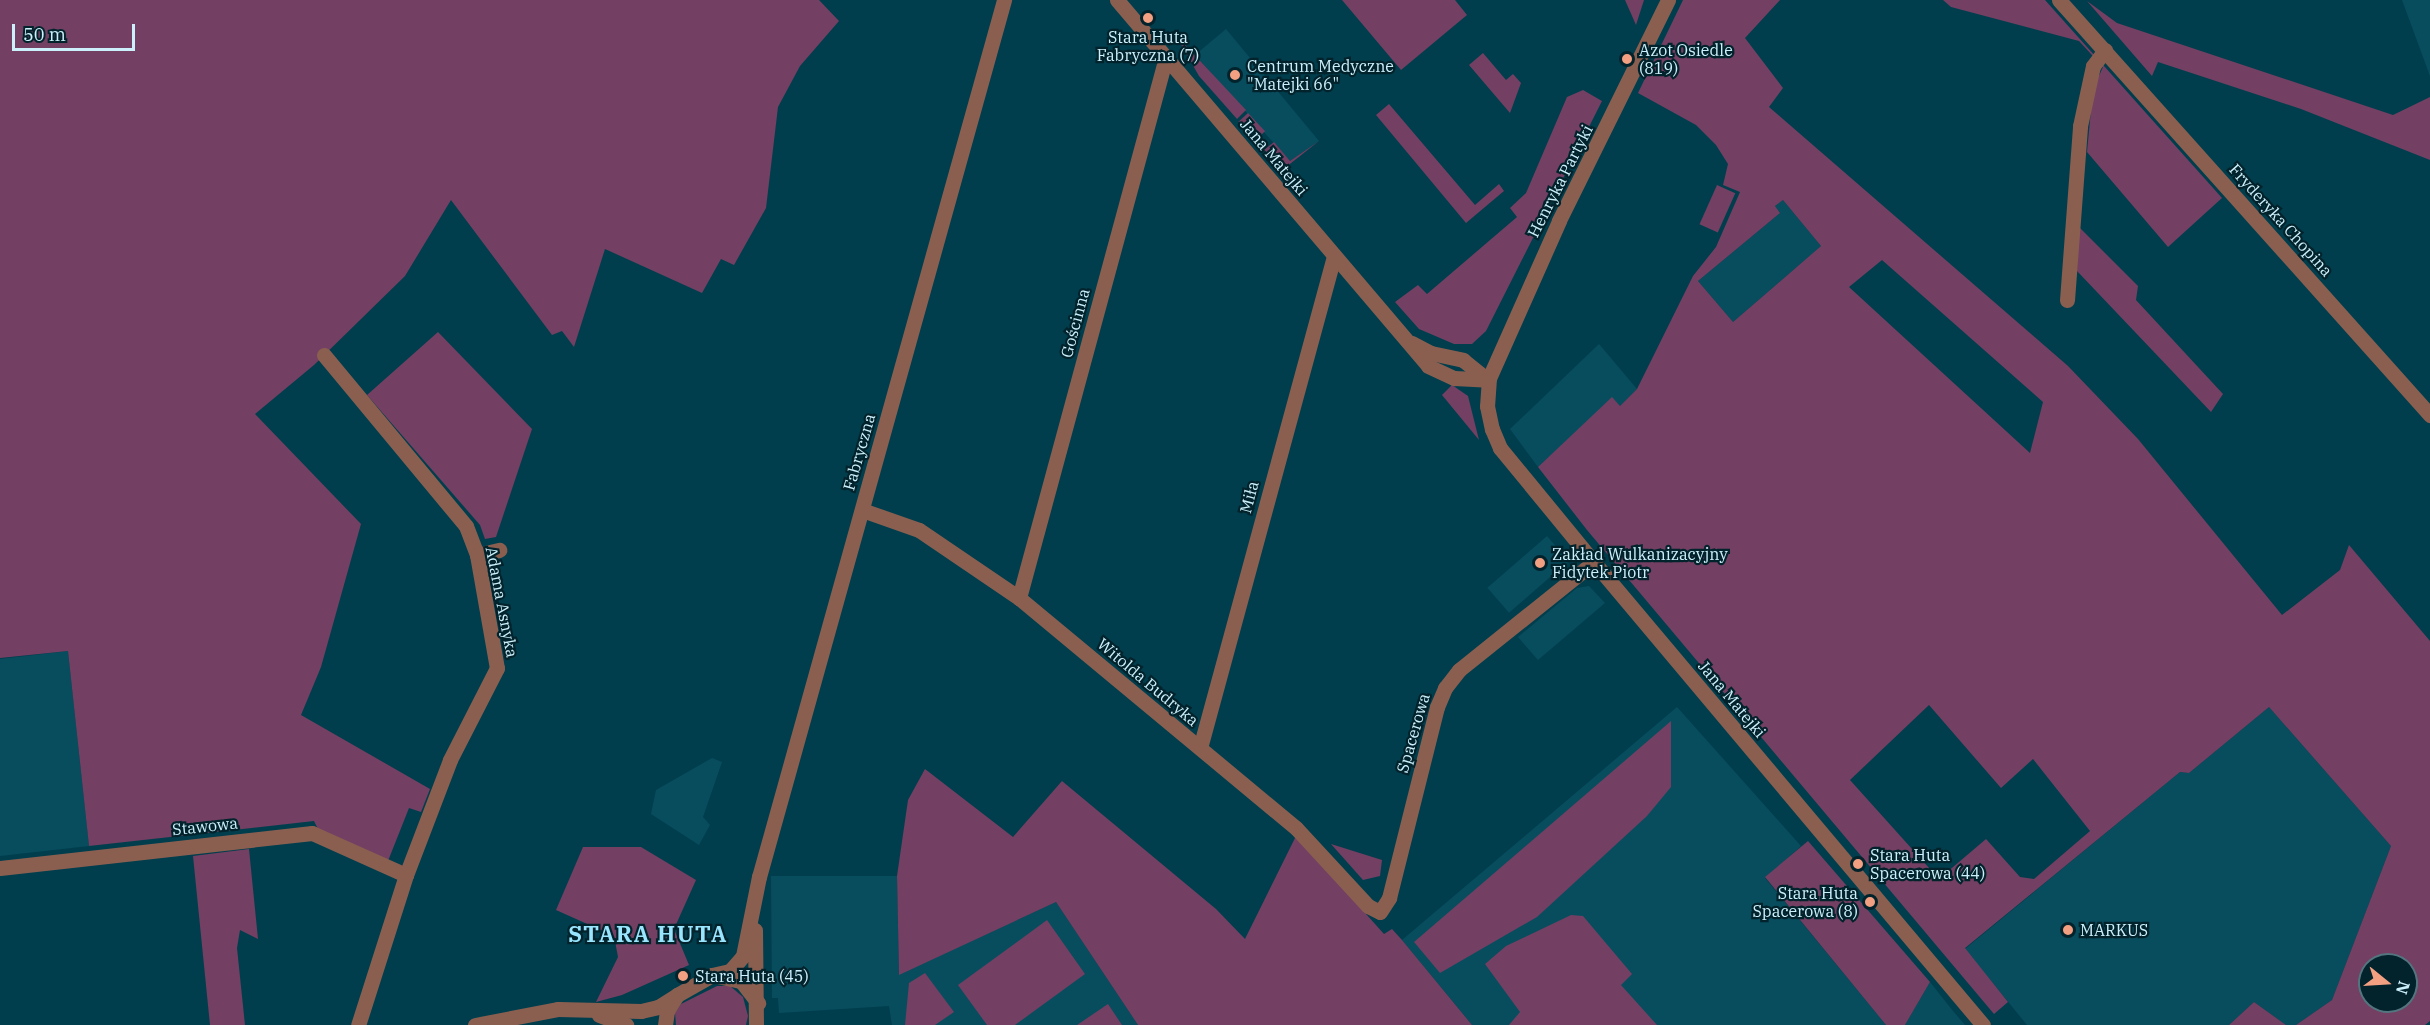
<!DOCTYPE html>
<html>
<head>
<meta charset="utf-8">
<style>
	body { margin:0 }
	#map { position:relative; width:2430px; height:1025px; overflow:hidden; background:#003e4d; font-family:"IBM Plex Serif",serif }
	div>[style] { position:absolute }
	.built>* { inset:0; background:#084d5e; transform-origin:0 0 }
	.green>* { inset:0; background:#733f62; transform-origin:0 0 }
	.minor>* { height:15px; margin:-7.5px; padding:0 7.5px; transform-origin:7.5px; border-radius:7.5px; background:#8b5f50 }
	.dots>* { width:16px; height:16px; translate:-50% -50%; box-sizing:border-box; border:3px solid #02232c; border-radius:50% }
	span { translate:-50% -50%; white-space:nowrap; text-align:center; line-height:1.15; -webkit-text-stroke:4.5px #02232c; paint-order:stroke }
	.poi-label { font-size:16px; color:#ccf0fc }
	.left { translate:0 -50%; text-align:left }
	.right { translate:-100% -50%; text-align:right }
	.street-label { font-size:16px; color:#ccf0fc }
	.district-label { font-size:22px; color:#99e5fe; font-weight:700; letter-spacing:1.5px }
	.north { position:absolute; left:2358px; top:953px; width:60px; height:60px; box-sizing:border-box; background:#02232c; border:2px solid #53757f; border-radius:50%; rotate:108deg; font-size:16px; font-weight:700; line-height:24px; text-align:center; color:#ccf0fc }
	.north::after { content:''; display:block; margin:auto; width:21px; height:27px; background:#f3a082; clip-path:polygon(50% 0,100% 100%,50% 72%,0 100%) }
	.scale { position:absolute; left:12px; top:24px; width:123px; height:27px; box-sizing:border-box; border:3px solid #ccf0fc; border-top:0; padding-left:8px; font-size:18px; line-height:21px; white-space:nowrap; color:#ccf0fc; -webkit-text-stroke:4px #02232c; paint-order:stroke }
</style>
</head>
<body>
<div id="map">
	<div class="built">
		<i style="clip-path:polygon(2402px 0,2430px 0,2430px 76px)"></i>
		<i style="clip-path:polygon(1226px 29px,1319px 141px,1290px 161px,1195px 55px)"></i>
		<i style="clip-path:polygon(1783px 200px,1821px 246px,1733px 322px,1698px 281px,1780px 213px,1775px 206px)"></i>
		<i style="clip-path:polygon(1599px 344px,1637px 389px,1620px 406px,1612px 398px,1538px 467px,1510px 429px)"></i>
		<i style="left:1547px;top:536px;width:33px;height:79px;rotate:49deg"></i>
		<i style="clip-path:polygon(1589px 586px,1605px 603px,1538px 660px,1518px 637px,1577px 588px)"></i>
		<i style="clip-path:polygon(68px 651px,89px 846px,0 856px,0 659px)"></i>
		<i style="clip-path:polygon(1677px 707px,1801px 846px,1765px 878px,1886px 1025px,1472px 1025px,1402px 940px)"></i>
		<i style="clip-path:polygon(2269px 707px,2391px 846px,2332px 1000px,2296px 1025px,2286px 1025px,2254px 1002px,2229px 1025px,2027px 1025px,1965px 949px,2180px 772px,2189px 773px)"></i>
		<i style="clip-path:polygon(712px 758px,722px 762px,703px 817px,710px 825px,699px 845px,651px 814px,656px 790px)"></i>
		<i style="clip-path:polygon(771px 876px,897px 876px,899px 974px,1056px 902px,1138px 1025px,892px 1025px,889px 1006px,779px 1013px,778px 998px,772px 998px)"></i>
		<i style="clip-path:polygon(1930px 982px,1953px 1011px,1965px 1025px,1905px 1025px)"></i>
	</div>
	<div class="green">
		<i style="clip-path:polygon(0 0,819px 0,839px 21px,800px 66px,778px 107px,766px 208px,734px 265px,721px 259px,702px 293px,605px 249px,574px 347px,562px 331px,552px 335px,451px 200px,405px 276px,314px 365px,255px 414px,361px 524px,321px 667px,301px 715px,430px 789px,421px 812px,409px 808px,388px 861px,319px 831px,314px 821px,89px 846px,68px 651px,0 658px)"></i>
		<i style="clip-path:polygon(1342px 0,1455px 0,1467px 15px,1401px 70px)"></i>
		<i style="clip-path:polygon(1625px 0,1644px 0,1636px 25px)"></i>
		<i style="clip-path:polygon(evenodd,1683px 0,1780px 0,1745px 38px,1783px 88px,1769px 107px,2068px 366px,2138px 439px,2282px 615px,2340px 570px,2349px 545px,2430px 641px,2430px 1021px,2425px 1025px,2296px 1025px,2332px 1000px,2391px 846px,2269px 707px,2189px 773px,2180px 772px,1965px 948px,2008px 1002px,1994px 1014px,1587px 530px,1538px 467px,1612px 397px,1620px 406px,1637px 389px,1693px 276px,1716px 247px,1740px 192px,1723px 185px,1728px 164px,1716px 145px,1696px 125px,1638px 93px,1683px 0,1783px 200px,1821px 246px,1733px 322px,1698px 281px,1780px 213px,1775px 206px,1783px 200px,1683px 0,1882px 260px,2043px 402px,2030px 453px,1849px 287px,1882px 260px,1683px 0,1929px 705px,2001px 788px,2033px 759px,2090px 831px,2034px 879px,2020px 877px,1986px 839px,1939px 879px,1850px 780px,1929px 705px,1683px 0,2370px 965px,2406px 965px,2406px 1001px,2370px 1001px,2370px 965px)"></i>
		<i style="clip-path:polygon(1943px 0,2045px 0,2222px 198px,2168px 247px,2087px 152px,2093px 89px,2103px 67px,2079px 41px,1951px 7px)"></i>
		<i style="clip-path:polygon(2087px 1px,2117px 23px,2393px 115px,2430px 97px,2430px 160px,2301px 109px,2158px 62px,2152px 76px)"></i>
		<i style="clip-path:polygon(1175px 34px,1246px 110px,1237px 119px,1199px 76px)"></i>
		<i style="clip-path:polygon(1483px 53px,1506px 80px,1513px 74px,1521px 83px,1510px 113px,1469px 65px)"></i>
		<i style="clip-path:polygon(1583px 90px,1602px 101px,1486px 331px,1472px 344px,1454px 344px,1419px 329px,1395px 302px,1418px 285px,1427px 294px,1517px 217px,1510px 208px,1526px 193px,1567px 97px)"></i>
		<i style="clip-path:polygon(1389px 104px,1475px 205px,1499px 184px,1504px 191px,1466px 223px,1376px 115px)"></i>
		<i style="left:1248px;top:113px;width:25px;height:13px;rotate:47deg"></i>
		<i style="clip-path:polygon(1319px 141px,1281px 171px,1264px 150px,1274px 142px,1290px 161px)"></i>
		<i style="left:1717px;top:185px;width:20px;height:43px;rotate:24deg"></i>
		<i style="clip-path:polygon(2078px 226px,2138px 286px,2136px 300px,2223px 394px,2211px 412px,2077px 271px)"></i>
		<i style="clip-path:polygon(438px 332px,532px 429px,496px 537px,485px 539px,480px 525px,367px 395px)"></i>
		<i style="clip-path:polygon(1452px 385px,1468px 396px,1479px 440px,1442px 395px)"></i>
		<i style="clip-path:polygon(1671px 721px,1671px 787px,1647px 816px,1537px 917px,1440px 973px,1414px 942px)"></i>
		<i style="clip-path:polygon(925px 769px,1013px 837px,1062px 781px,1216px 909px,1245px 939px,1296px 836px,1384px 934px,1392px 929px,1402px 940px,1472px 1025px,1138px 1025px,1056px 902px,899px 975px,897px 876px,908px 800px)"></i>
		<i style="clip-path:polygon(1808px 841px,1930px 982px,1905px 1025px,1886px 1025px,1765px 877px)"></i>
		<i style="clip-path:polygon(1331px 844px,1382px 860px,1380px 876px,1363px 880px)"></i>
		<i style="clip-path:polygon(583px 847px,641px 847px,696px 880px,674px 929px,689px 965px,622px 995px,596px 1002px,618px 957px,614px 936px,556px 910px)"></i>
		<i style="clip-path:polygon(249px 849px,258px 939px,240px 930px,237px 948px,245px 1025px,210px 1025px,193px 856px)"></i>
		<i style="clip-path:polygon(1571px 915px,1583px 916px,1632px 974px,1621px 985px,1657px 1025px,1509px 1025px,1520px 1012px,1485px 964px,1506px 946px)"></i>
		<i style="clip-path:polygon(1047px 920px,1085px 974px,1015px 1025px,987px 1025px,958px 985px)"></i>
		<i style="clip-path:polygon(925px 973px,954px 1012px,935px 1025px,905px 1025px,909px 983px)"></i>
		<i style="clip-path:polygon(717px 986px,730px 986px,743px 997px,748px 1016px,746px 1025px,676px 1025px,675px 1013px,681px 1004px)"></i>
		<i style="clip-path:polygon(2254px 1002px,2286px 1025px,2229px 1025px)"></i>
		<i style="clip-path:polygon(1108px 1004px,1122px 1025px,1077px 1025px)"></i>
	</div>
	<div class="minor">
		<i style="left:1117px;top:0;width:480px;rotate:49.6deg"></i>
		<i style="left:1428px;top:366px;width:29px;rotate:25deg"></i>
		<i style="left:1454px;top:378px;width:34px;rotate:3deg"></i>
		<i style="left:1668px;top:0;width:246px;rotate:116.3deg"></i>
		<i style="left:1559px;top:221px;width:172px;rotate:114deg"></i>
		<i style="left:1489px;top:378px;width:28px;rotate:94deg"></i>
		<i style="left:1487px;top:406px;width:24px;rotate:78deg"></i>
		<i style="left:1492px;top:429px;width:21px;rotate:67deg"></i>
		<i style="left:1500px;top:448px;width:129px;rotate:50.6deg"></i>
		<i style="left:1582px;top:548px;width:623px;rotate:49.95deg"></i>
		<i style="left:2059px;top:0;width:557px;rotate:48.2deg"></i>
		<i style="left:2067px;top:300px;width:174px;rotate:-85.7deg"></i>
		<i style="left:2080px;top:126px;width:61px;rotate:-77.8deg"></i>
		<i style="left:2093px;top:66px;width:20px;rotate:-53deg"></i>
		<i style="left:1412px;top:343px;width:21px;rotate:28deg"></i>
		<i style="left:1431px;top:353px;width:33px;rotate:12deg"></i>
		<i style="left:1463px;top:360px;width:32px;rotate:39deg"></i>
		<i style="left:324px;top:355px;width:222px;rotate:50.3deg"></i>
		<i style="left:466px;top:526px;width:31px;rotate:69deg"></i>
		<i style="left:477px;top:555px;width:115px;rotate:80deg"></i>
		<i style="left:497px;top:668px;width:103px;rotate:117.1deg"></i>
		<i style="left:450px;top:760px;width:123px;rotate:110.9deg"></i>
		<i style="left:406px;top:875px;width:157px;rotate:107.7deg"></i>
		<i style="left:862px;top:510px;width:60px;rotate:19.3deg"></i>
		<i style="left:919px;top:530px;width:121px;rotate:34.2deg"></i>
		<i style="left:1019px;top:598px;width:360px;rotate:39.7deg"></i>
		<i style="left:1296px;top:828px;width:106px;rotate:47.3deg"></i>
		<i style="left:1368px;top:906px;width:13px;rotate:27deg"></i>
		<i style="left:1380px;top:912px;width:17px;rotate:-57deg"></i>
		<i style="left:1389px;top:898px;width:197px;rotate:-75.9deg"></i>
		<i style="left:1437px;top:707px;width:21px;rotate:-67deg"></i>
		<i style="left:1445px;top:688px;width:23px;rotate:-52deg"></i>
		<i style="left:1459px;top:670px;width:173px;rotate:-38.7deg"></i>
		<i style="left:477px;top:555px;width:23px;rotate:-13deg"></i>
		<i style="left:1019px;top:598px;width:561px;rotate:-74.8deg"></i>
		<i style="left:1200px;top:748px;width:510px;rotate:-74.76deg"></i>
		<i style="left:0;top:868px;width:314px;rotate:-6.4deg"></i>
		<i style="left:312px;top:833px;width:103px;rotate:24.1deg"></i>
		<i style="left:755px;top:930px;width:95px;rotate:89.4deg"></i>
		<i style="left:712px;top:975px;width:18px;rotate:-13deg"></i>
		<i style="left:730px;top:971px;width:20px;rotate:-49deg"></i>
		<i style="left:743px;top:956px;width:81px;rotate:-78.6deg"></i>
		<i style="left:759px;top:877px;width:911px;rotate:-74.39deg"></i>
		<i style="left:599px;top:1015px;width:29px;rotate:20deg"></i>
		<i style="left:475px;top:1025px;width:85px;rotate:-10.9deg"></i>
		<i style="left:558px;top:1009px;width:83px;rotate:1.4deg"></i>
		<i style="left:641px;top:1011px;width:17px;rotate:-13deg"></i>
		<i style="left:658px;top:1007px;width:22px;rotate:-32deg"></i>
		<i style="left:665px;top:1025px;width:14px;rotate:-82deg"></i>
		<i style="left:667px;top:1011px;width:19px;rotate:-58deg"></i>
		<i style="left:677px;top:995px;width:40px;rotate:-29.7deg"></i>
		<i style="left:712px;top:975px;width:30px;rotate:12deg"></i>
		<i style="left:741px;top:981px;width:28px;rotate:52deg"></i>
	</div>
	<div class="dots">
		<i style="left:1148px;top:18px;background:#f3a082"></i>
		<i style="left:1627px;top:59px;background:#f3a082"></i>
		<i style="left:1235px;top:75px;background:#f3a082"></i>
		<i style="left:1540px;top:563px;background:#f3a082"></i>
		<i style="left:1858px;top:864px;background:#f3a082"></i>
		<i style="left:1870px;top:902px;background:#f3a082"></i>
		<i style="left:2068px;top:930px;background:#f3a082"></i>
		<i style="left:683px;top:976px;background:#f3a082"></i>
	</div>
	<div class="poi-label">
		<span style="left:1148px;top:46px">Stara Huta<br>Fabryczna (7)</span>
		<span class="left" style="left:1639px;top:59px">Azot Osiedle<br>(819)</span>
		<span class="left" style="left:1247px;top:75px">Centrum Medyczne<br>"Matejki 66"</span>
		<span class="left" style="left:1552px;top:563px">Zakład Wulkanizacyjny<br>Fidytek Piotr</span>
		<span class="left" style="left:1870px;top:864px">Stara Huta<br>Spacerowa (44)</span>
		<span class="right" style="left:1858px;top:902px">Stara Huta<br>Spacerowa (8)</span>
		<span class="left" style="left:2080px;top:930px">MARKUS</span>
		<span class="left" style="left:695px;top:976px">Stara Huta (45)</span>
	</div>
	<div class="street-label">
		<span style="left:1274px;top:157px;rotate:50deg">Jana Matejki</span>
		<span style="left:1560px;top:181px;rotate:-63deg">Henryka Partyki</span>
		<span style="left:2281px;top:220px;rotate:48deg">Fryderyka Chopina</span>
		<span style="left:1075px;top:323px;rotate:-75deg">Gościnna</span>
		<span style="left:859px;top:452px;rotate:-74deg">Fabryczna</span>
		<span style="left:1249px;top:497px;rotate:-75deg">Miła</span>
		<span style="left:502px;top:602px;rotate:79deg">Adama Asnyka</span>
		<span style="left:1148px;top:682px;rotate:40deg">Witolda Budryka</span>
		<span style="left:1732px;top:699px;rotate:50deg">Jana Matejki</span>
		<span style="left:1413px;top:733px;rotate:-74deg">Spacerowa</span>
		<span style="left:205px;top:826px;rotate:-6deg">Stawowa</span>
	</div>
	<div class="district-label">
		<span style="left:648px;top:934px">STARA HUTA</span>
	</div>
	<div class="north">N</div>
	<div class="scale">50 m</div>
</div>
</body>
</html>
